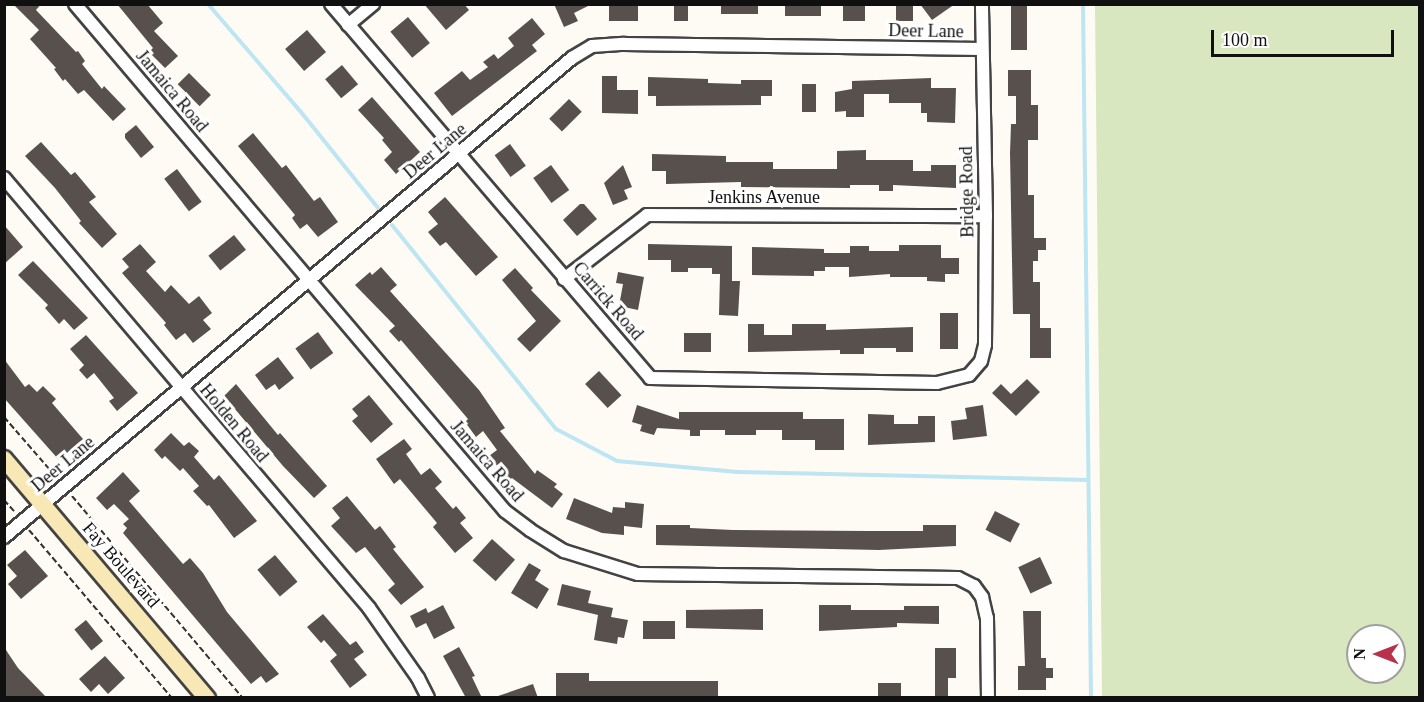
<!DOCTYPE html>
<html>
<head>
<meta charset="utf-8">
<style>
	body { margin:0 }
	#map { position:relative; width:1424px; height:702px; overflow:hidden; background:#fefbf5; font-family:"Times New Roman",serif }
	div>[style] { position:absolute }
	.green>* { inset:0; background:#d9e7c0 }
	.stream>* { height:4px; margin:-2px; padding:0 2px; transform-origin:2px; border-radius:2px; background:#bde5f2 }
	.building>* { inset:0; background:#58504d; transform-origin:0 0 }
	.path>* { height:2px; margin-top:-1px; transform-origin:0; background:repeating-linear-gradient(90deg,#323232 0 6px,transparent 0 9px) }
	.roads { filter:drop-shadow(2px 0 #434343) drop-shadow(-2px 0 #434343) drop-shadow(0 2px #434343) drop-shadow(0 -2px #434343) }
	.street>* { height:12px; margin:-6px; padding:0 6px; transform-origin:6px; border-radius:6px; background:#fff }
	.secondary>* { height:16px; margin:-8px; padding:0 8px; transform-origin:8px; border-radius:8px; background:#f8e8b5 }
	span { translate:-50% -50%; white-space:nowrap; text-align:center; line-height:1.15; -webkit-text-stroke:6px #fff; paint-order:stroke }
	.street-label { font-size:18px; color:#101010 }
	.frame { position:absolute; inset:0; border:6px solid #101010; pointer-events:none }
	.north { position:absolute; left:1346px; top:624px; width:60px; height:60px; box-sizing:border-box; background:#fff; border:2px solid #9f9f9f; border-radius:50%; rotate:270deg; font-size:16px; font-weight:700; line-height:24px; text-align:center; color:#101010 }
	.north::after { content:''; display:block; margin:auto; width:21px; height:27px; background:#b6334b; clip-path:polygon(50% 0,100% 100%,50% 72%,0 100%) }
	.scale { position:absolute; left:1211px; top:30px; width:183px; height:27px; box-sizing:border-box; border:3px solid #101010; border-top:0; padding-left:8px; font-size:18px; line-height:21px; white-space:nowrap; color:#101010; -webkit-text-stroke:4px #fff; paint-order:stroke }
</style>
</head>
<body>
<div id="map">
	<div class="green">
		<i style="clip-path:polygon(evenodd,1095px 5px,1419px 5px,1419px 697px,1102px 697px,1095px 5px,1358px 636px,1394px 636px,1394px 672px,1358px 672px,1358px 636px)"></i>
	</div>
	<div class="stream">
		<i style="left:208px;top:4px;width:143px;rotate:49.3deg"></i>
		<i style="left:301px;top:112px;width:124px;rotate:51.2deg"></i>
		<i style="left:1083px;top:4px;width:694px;rotate:89.34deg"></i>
		<i style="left:392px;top:225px;width:262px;rotate:51.2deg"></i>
		<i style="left:556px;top:429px;width:69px;rotate:27.7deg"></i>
		<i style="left:617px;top:461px;width:121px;rotate:5.2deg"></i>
		<i style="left:738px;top:472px;width:350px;rotate:1.3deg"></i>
	</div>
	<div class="building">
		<i style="clip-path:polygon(13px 4px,41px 4px,36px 10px,76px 52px,78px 51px,85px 61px,82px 64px,102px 89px,104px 86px,126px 109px,113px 121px,84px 90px,78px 94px,65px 79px,63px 81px,54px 69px,56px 68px,30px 39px,39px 30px)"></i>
		<i style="clip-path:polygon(117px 4px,147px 4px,163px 23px,154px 31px,178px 56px,165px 68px,149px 52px,153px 48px)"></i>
		<i style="clip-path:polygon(424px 4px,464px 4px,469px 10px,446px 30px)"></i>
		<i style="clip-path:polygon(554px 4px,592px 4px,574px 13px,578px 21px,564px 27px)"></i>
		<i style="left:609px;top:4px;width:29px;height:17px"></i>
		<i style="left:674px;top:4px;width:14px;height:17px"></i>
		<i style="left:721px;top:4px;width:37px;height:10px"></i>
		<i style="left:785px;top:4px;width:36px;height:12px"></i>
		<i style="left:843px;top:4px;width:22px;height:17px"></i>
		<i style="left:896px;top:4px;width:17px;height:17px"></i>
		<i style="clip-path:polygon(920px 4px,955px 4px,932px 20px)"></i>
		<i style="left:1011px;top:4px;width:16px;height:46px"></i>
		<i style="left:408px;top:17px;width:34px;height:23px;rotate:50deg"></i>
		<i style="clip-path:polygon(532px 18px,545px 34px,532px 45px,537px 51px,452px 116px,434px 93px,462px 71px,470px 80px,488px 67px,483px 62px,494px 54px,498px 59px,514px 46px,508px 38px)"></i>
		<i style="left:307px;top:30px;width:29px;height:29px;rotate:49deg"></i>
		<i style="left:342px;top:65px;width:25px;height:22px;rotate:50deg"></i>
		<i style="clip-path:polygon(1008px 70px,1031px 70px,1031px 105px,1038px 105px,1038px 140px,1028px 140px,1028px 195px,1034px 195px,1034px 238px,1046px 238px,1046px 250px,1038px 250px,1038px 261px,1033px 261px,1033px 282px,1040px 282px,1040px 328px,1051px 328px,1051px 358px,1030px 358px,1030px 314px,1013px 314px,1010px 153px,1011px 124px,1016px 124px,1016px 96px,1008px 96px)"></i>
		<i style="left:189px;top:73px;width:31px;height:16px;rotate:45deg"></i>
		<i style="clip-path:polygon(602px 76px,617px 76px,617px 90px,638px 90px,638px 114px,602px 113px)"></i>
		<i style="clip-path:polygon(648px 77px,708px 79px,708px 83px,741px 84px,741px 80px,772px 80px,772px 96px,761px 96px,761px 105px,656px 106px,656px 96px,648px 96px)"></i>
		<i style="clip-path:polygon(931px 78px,931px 88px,956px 88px,955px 123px,927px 122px,927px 113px,921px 113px,921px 103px,889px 103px,889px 94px,864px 94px,864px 117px,846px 117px,846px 111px,835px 112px,835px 92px,852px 89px,852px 81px)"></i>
		<i style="left:802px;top:84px;width:14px;height:28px"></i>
		<i style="clip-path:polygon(372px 97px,420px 152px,396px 174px,384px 160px,392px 152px,382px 140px,384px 138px,358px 110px)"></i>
		<i style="left:569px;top:99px;width:18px;height:28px;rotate:45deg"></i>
		<i style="clip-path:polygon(136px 125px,154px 147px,141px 158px,125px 138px,125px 134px)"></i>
		<i style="clip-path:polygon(253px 133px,282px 168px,286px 165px,314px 201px,320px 197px,338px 222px,318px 237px,307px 224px,300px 229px,292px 218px,295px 215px,238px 146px)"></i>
		<i style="clip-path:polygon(41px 142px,71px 175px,75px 172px,96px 197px,89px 202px,117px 234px,102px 248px,79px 223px,81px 221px,55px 188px,25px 156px)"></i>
		<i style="left:510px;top:144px;width:27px;height:19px;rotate:54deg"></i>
		<i style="clip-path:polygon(866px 150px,866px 160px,913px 160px,913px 171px,931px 171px,931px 165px,956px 165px,956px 188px,893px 185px,893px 191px,879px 191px,879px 185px,850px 185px,850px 188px,741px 187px,741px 182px,666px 184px,666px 171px,652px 171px,652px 154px,726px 156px,726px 162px,773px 162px,773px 169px,837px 169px,837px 151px)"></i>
		<i style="left:551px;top:165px;width:31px;height:22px;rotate:54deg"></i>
		<i style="clip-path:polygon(623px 165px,632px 187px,624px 190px,628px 199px,613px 205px,604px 183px)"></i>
		<i style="left:177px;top:169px;width:41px;height:16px;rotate:53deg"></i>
		<i style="clip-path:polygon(445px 197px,498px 257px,476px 276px,446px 242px,440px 246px,428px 232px,438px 224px,428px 212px)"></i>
		<i style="clip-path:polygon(580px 204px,584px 204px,597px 219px,577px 236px,563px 220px)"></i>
		<i style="clip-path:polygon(4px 225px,23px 247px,4px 264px)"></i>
		<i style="left:234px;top:235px;width:19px;height:33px;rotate:51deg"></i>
		<i style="clip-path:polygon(140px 244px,156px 262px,146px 271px,165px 292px,171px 285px,189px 304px,199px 296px,212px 313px,203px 320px,211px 329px,193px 343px,185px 333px,176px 340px,164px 325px,166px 323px,122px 273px,129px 267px,122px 259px)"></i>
		<i style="clip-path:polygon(648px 244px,732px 246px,732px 281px,740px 281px,738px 316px,719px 315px,720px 274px,712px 274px,712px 268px,688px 268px,688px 272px,671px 272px,671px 260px,648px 260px)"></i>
		<i style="clip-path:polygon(899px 245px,941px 245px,941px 258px,959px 258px,959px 274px,945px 274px,945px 282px,927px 281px,927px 277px,890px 277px,890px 274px,849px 277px,849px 267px,825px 267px,825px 271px,814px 271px,814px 276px,752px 275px,752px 247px,824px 249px,824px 253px,850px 253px,850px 246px,869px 246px,869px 251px,899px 251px)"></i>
		<i style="clip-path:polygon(33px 261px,88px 318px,74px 330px,64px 319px,59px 324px,45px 308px,48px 305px,18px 275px)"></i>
		<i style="clip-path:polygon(381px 267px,397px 285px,390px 291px,479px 390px,505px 428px,500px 431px,535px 474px,537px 470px,557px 484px,554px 487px,563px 494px,552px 508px,512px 478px,509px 480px,489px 456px,497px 450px,483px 431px,476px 437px,465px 422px,468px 419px,401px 340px,399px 342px,389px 331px,395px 326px,355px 285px,370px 272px,372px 275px)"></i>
		<i style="clip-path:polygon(515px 268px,533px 288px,531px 290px,561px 321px,530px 352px,517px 339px,536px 321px,502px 280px)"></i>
		<i style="clip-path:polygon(618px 272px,644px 277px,638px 310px,619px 306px,623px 284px,616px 283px)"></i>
		<i style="left:940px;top:313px;width:18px;height:36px"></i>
		<i style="clip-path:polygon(748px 324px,764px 324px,764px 335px,792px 335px,792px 324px,826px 324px,826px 330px,913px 327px,913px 352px,896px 352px,896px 348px,864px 348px,864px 354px,840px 354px,840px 350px,748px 352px)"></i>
		<i style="left:318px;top:332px;width:26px;height:28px;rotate:54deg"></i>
		<i style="left:684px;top:333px;width:27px;height:19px"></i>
		<i style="clip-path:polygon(86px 335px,138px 393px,117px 411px,109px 401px,114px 398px,94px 373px,87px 379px,79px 370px,84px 365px,70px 349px)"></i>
		<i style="clip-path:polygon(278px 357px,294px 378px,279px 390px,275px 384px,266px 390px,255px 375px)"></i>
		<i style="clip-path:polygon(4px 359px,25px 387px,29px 384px,37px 392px,43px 386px,56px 399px,52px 403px,83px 439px,59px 460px,4px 398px)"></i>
		<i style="left:599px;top:371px;width:33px;height:19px;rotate:47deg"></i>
		<i style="clip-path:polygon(1027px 379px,1040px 392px,1016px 416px,992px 393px,1001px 384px,1011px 394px)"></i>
		<i style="clip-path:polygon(236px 384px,278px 435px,280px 433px,327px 486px,314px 498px,283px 466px,224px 396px)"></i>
		<i style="clip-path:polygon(369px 395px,393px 424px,371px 443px,352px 421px,358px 416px,352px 409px)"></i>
		<i style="clip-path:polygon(637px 405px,679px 419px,679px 412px,803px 412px,803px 419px,844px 419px,844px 450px,815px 450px,815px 440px,782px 440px,782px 430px,756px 430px,756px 435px,725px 435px,725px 430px,700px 430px,700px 436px,690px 436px,690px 430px,657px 428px,654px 435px,640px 431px,642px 425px,632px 422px)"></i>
		<i style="clip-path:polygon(983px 405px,987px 436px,953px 440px,951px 421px,967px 419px,965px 408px)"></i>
		<i style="clip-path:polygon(868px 414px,894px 415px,894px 424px,918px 424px,918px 416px,935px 416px,935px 442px,868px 445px)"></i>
		<i style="clip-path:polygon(171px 433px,184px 446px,189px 442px,199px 451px,194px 457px,214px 480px,219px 475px,257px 521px,234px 538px,209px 505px,207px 506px,193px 491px,199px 486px,183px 468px,180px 471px,165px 456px,162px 459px,154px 450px)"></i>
		<i style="clip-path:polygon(404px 439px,412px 449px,406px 454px,421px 475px,430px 468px,442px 482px,435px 488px,453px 509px,456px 506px,466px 518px,460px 523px,473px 538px,455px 553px,433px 527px,437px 523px,400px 479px,394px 484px,376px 459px)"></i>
		<i style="clip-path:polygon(123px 472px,140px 491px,129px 501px,183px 564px,190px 558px,203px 573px,227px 612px,279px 674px,266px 683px,261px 676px,251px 684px,123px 533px,127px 528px,123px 524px,129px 519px,114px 504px,107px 510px,96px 498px)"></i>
		<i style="clip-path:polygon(347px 496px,375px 530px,380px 526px,396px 547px,393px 549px,424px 587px,401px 605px,388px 590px,395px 584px,365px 547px,356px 553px,331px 526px,340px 518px,332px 508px)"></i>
		<i style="clip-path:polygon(574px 498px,612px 513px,613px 507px,625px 508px,625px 502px,644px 504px,642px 528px,624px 526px,624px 535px,602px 533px,566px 519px)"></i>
		<i style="left:995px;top:511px;width:28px;height:21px;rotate:27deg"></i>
		<i style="clip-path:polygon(656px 525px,690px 525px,690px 528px,733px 530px,868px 531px,923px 531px,923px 525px,956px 525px,956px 546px,879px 550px,656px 545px)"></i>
		<i style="left:492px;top:539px;width:31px;height:29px;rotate:42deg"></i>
		<i style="clip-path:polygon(25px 550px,48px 576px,21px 599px,8px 584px,17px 576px,7px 565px)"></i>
		<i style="left:275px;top:555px;width:35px;height:23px;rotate:50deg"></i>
		<i style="left:1040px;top:557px;width:29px;height:24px;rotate:65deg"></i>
		<i style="clip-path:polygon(529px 563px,541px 570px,535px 580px,549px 589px,537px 609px,511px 593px)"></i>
		<i style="clip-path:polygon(562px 584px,591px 591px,588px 603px,613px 608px,611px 617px,628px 620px,624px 638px,618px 637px,617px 644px,594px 640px,598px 615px,557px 605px)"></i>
		<i style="clip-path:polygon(443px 605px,455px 628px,434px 639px,426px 623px,416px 628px,410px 616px,426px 608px,428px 613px)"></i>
		<i style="clip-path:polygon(819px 605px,851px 605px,851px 610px,904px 610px,904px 606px,939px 606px,939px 624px,897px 623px,897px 627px,819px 631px)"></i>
		<i style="clip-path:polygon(763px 609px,763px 630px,686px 628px,686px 610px)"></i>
		<i style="clip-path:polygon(1023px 611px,1041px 611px,1041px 658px,1046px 658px,1046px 668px,1053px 668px,1053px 678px,1046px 678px,1046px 690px,1018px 690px,1018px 666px,1025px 666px)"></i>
		<i style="clip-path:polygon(323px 614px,350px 645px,356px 641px,364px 652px,354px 659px,367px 675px,350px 688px,330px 661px,337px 655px,324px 640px,321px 643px,307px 627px)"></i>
		<i style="left:86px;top:620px;width:27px;height:15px;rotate:51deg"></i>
		<i style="left:643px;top:621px;width:32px;height:18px"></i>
		<i style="clip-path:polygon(4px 647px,18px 668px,47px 698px,8px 698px,4px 694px)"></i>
		<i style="clip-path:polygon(459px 647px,475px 676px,472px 677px,482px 698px,466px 698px,443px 656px)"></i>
		<i style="clip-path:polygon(935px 648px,956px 648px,956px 678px,948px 678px,948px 698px,935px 698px)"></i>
		<i style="clip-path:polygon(105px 656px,125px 678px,108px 694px,99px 684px,91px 692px,79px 679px)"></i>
		<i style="clip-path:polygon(556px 673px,589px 673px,589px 681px,718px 681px,718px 698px,556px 697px)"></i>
		<i style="left:878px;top:683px;width:23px;height:15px"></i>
		<i style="clip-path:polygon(533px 684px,538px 698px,499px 698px,498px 696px)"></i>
	</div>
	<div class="path">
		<i style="left:4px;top:417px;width:81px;rotate:49deg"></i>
		<i style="left:72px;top:496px;width:265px;rotate:49.8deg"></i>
		<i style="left:4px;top:500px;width:15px;rotate:48deg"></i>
		<i style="left:29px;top:530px;width:221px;rotate:49.6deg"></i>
	</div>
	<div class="roads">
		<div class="street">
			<i style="left:75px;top:4px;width:665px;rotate:49.7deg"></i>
			<i style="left:505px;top:511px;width:31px;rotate:37deg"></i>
			<i style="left:530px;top:530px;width:40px;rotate:32deg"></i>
			<i style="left:564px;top:551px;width:77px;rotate:17.3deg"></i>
			<i style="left:638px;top:574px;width:320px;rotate:0.7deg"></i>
			<i style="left:958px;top:578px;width:18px;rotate:27deg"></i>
			<i style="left:974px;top:586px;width:14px;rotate:54deg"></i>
			<i style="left:982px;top:597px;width:22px;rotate:77deg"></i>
			<i style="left:987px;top:618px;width:80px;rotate:89.3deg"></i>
			<i style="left:331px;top:4px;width:492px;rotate:49.5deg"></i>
			<i style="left:650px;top:378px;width:287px;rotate:1deg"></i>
			<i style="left:937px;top:383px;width:33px;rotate:-14deg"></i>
			<i style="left:969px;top:375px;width:18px;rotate:-49deg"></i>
			<i style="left:981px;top:361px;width:16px;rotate:-76deg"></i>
			<i style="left:985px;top:345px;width:129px;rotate:-89.6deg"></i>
			<i style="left:986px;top:216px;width:212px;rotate:-91.1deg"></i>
			<i style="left:348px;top:25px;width:33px;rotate:-40deg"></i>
			<i style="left:4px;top:178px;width:564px;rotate:49.67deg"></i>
			<i style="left:369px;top:608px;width:85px;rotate:55deg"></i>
			<i style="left:418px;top:678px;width:22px;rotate:63deg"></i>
			<i style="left:564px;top:279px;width:105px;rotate:-37.6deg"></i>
			<i style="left:647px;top:215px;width:339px;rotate:0.2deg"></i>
			<i style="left:4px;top:537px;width:743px;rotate:-40.14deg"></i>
			<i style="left:572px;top:58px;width:23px;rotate:-31deg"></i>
			<i style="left:592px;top:46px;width:32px;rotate:-4deg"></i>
			<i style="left:624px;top:44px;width:358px;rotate:0.8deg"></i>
		</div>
		<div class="secondary">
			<i style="left:4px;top:459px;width:314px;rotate:49.7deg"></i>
		</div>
	</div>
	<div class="street-label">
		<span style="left:926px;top:31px;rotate:1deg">Deer Lane</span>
		<span style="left:172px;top:91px;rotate:50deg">Jamaica Road</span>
		<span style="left:435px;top:151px;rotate:-40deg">Deer Lane</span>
		<span style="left:967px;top:192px;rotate:-91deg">Bridge Road</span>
		<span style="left:764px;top:197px">Jenkins Avenue</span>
		<span style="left:608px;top:301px;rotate:49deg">Carrick Road</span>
		<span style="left:234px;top:423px;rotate:50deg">Holden Road</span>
		<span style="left:487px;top:461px;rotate:49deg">Jamaica Road</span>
		<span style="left:63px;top:464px;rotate:-40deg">Deer Lane</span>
		<span style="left:121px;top:565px;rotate:49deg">Fay Boulevard</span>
	</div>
	<div class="frame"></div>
	<div class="north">N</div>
	<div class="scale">100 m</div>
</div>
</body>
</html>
